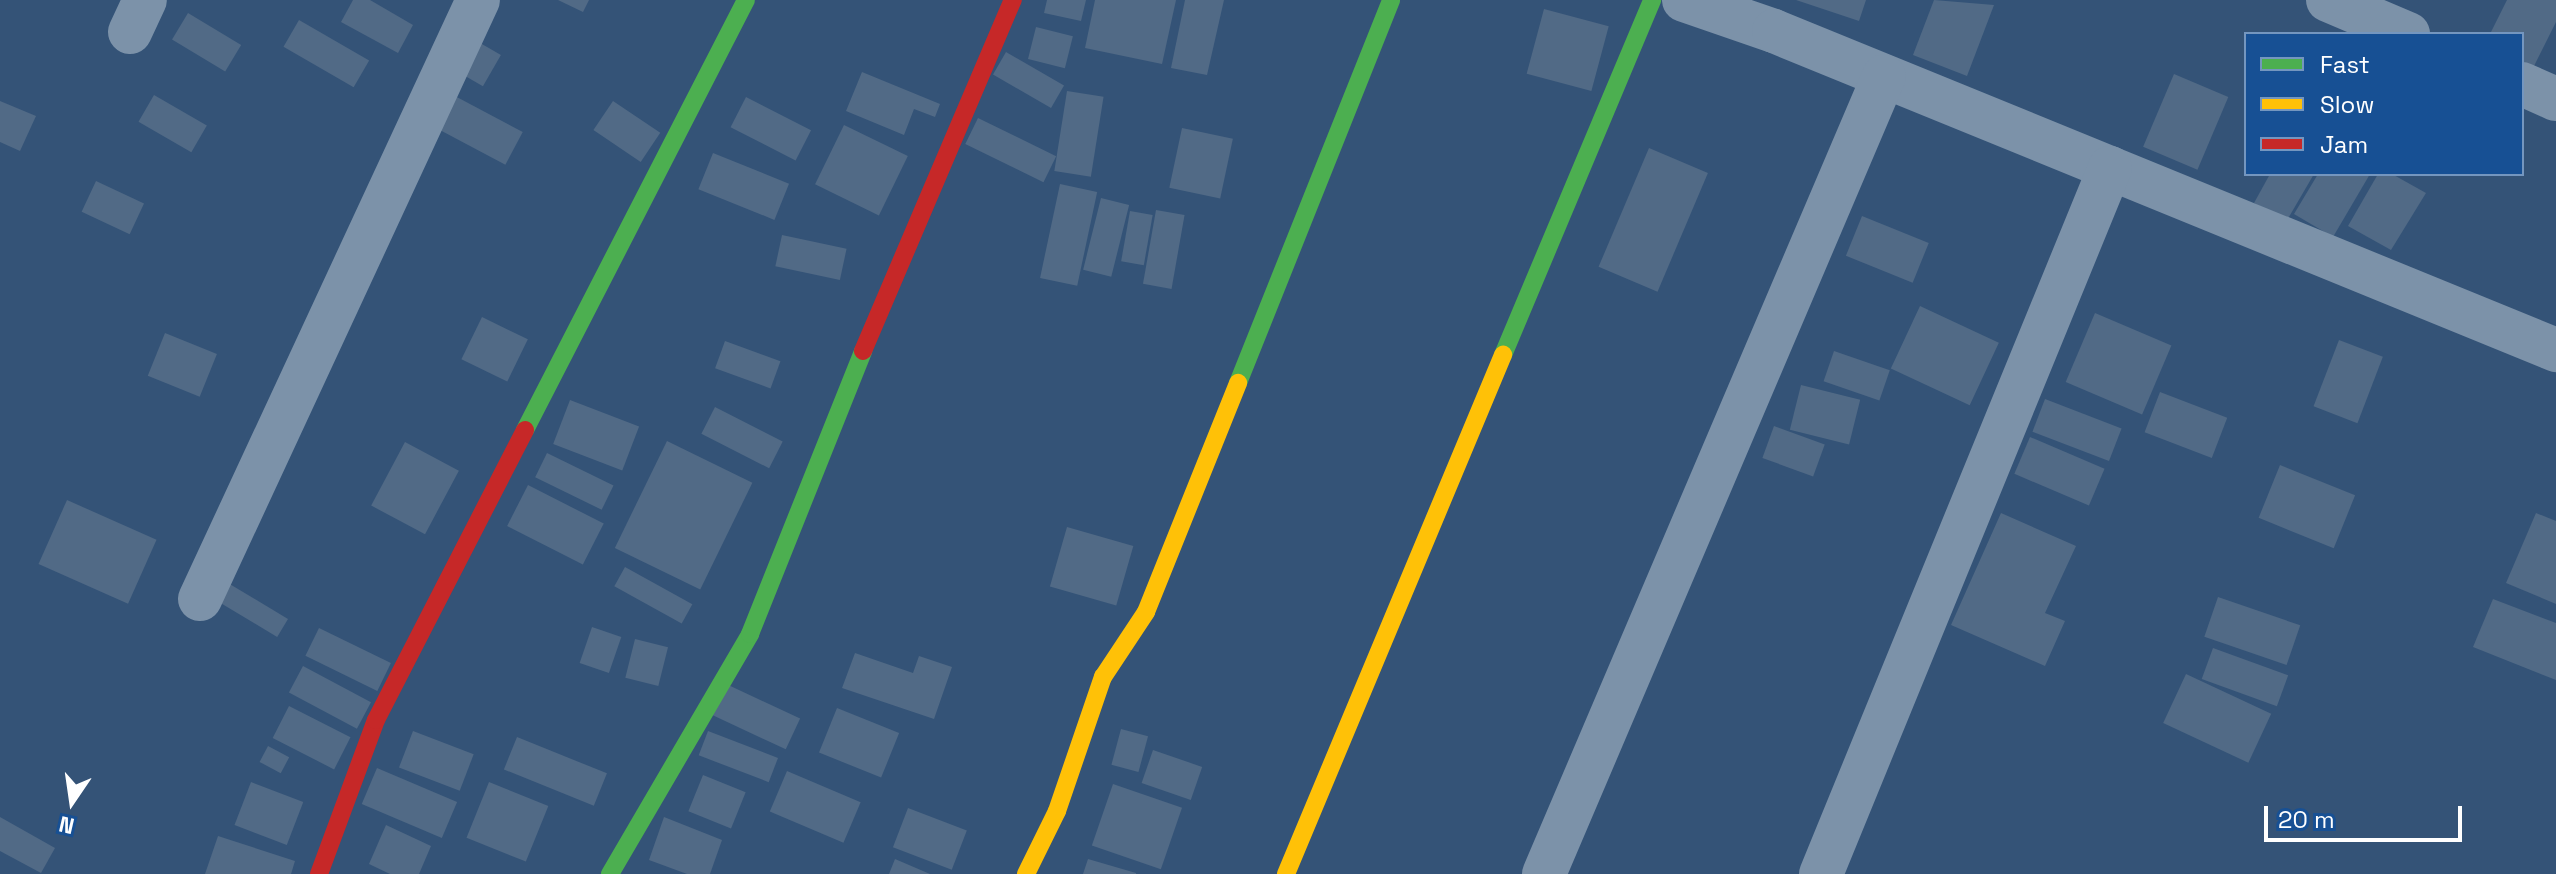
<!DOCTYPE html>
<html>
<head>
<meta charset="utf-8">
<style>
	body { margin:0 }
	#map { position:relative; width:2556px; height:874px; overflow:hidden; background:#345377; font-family:"Space Grotesk",sans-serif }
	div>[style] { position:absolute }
	.building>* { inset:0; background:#516a86; transform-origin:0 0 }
	.street>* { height:44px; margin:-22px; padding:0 22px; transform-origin:22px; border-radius:22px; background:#7c92a9 }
	.fast>* { height:18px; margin:-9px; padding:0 9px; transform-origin:9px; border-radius:9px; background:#4caf50 }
	.slow>* { height:18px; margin:-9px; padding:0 9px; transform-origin:9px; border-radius:9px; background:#ffc107 }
	.jam>* { height:18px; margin:-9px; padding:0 9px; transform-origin:9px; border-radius:9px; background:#c62828 }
	span { translate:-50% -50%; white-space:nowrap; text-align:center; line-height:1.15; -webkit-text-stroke:8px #175094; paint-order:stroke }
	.legend { position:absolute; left:2244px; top:32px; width:280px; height:144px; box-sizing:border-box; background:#175094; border:2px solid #7496bf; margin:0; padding:10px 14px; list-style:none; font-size:24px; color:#fff }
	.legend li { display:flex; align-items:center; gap:16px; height:40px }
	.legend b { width:40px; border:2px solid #7496bf }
	.north { position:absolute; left:32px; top:762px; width:80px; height:80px; -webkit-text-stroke:6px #175094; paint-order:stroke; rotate:193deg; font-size:22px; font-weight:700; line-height:32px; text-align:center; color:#fff }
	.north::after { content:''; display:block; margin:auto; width:28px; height:36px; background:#fff; clip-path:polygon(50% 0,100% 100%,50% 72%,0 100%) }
	.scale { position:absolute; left:2264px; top:806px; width:198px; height:36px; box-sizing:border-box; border:4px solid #fff; border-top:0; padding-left:10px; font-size:24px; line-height:28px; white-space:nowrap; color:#fff; -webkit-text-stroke:6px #175094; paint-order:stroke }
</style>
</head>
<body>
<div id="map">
	<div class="building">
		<i style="clip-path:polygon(353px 0,370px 0,413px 25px,398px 53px,341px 22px)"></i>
		<i style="clip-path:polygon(558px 0,589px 0,583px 12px)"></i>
		<i style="clip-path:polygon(1047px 0,1086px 0,1081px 21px,1044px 13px)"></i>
		<i style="clip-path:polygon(1095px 0,1176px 0,1162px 64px,1085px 48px)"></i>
		<i style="clip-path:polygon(1185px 0,1224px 0,1207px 75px,1171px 68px)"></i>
		<i style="clip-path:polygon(1796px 0,1866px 0,1859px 21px)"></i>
		<i style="clip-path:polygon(1934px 0,1994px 5px,1967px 76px,1913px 55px)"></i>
		<i style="clip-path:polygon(2507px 0,2556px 0,2556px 22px,2527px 80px,2522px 77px,2522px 34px,2490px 34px)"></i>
		<i style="left:1544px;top:9px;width:67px;height:67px;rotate:15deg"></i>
		<i style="left:188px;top:13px;width:62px;height:31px;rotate:31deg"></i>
		<i style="left:299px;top:20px;width:81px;height:31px;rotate:30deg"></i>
		<i style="left:1036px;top:27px;width:38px;height:33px;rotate:14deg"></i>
		<i style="left:468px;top:36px;width:38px;height:36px;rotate:30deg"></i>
		<i style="left:1006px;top:52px;width:67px;height:26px;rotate:30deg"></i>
		<i style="clip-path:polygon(862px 72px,940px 104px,935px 117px,914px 109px,904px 135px,846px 111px)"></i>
		<i style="left:2174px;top:74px;width:59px;height:79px;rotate:23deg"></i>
		<i style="left:1067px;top:91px;width:37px;height:81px;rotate:9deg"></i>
		<i style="left:154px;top:95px;width:61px;height:31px;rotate:30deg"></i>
		<i style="left:453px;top:95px;width:79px;height:37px;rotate:28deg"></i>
		<i style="left:746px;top:97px;width:73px;height:34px;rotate:27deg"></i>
		<i style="clip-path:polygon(0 101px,36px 116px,20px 151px,0 142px)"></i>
		<i style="left:613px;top:101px;width:57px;height:35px;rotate:34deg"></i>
		<i style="left:978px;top:118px;width:87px;height:29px;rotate:26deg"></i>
		<i style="left:844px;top:125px;width:71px;height:66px;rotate:26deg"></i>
		<i style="left:1182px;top:128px;width:52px;height:61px;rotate:12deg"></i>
		<i style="left:1649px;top:148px;width:64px;height:129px;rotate:23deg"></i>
		<i style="left:713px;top:153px;width:82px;height:39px;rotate:22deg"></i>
		<i style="clip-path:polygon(2270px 174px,2314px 174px,2286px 222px,2254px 203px)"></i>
		<i style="clip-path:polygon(2318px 174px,2370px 174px,2333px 237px,2294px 214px)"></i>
		<i style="clip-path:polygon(2378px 174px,2392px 174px,2426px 193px,2391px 250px,2348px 226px)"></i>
		<i style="left:96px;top:181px;width:53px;height:34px;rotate:25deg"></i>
		<i style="left:1060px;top:184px;width:38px;height:96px;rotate:12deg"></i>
		<i style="left:1101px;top:198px;width:29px;height:74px;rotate:14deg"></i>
		<i style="left:1156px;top:210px;width:29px;height:75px;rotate:10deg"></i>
		<i style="left:1130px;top:211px;width:23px;height:51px;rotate:10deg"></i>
		<i style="left:1862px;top:216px;width:72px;height:43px;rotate:22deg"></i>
		<i style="left:782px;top:235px;width:66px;height:32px;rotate:12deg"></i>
		<i style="left:1920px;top:306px;width:87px;height:69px;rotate:25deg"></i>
		<i style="left:2095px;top:313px;width:83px;height:75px;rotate:23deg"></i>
		<i style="left:482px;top:317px;width:51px;height:47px;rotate:26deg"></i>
		<i style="left:165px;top:333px;width:56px;height:46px;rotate:22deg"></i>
		<i style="left:2339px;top:340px;width:47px;height:71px;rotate:21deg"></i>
		<i style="left:725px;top:341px;width:59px;height:29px;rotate:20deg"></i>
		<i style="left:1834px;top:351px;width:59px;height:32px;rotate:19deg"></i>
		<i style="left:1801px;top:385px;width:61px;height:46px;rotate:14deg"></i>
		<i style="left:2160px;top:392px;width:72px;height:43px;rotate:21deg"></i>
		<i style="left:2045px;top:399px;width:82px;height:35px;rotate:21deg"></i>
		<i style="left:570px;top:400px;width:74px;height:47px;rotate:21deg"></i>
		<i style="left:715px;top:407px;width:76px;height:30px;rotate:27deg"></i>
		<i style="left:1774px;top:426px;width:54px;height:34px;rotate:20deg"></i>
		<i style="left:2030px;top:437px;width:81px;height:40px;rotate:23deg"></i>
		<i style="left:667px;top:441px;width:95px;height:119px;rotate:26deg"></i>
		<i style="left:405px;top:442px;width:61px;height:72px;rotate:28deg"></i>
		<i style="left:547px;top:453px;width:74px;height:27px;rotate:26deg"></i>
		<i style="left:2280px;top:465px;width:81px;height:57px;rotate:22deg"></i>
		<i style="left:528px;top:485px;width:85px;height:46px;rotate:27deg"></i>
		<i style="left:67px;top:500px;width:98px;height:70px;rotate:24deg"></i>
		<i style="clip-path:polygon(2001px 513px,2076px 546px,2045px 613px,2065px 621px,2045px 666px,1951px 625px)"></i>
		<i style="clip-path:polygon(2536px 513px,2556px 521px,2556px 604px,2506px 583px)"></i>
		<i style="left:1067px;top:527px;width:69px;height:62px;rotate:16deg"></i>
		<i style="left:625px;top:567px;width:77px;height:22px;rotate:29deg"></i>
		<i style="left:228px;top:583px;width:70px;height:21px;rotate:31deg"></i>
		<i style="left:2218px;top:597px;width:87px;height:42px;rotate:19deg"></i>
		<i style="clip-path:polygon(2493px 599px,2556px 623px,2556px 680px,2473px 647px)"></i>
		<i style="left:592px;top:627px;width:31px;height:38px;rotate:19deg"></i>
		<i style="left:319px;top:628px;width:80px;height:31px;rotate:26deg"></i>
		<i style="left:635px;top:639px;width:34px;height:40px;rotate:14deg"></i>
		<i style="left:2213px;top:648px;width:80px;height:33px;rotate:20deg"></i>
		<i style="clip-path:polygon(855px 653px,913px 673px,919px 656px,952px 667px,934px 719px,842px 688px)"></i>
		<i style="left:303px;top:666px;width:77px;height:30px;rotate:28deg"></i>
		<i style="left:2186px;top:674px;width:94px;height:54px;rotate:25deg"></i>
		<i style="left:724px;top:683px;width:84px;height:34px;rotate:25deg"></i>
		<i style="left:289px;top:706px;width:69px;height:36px;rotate:27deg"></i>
		<i style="left:837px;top:708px;width:67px;height:48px;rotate:22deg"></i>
		<i style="left:1121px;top:729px;width:28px;height:37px;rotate:15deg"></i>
		<i style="left:413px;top:731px;width:65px;height:39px;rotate:21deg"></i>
		<i style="left:708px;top:731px;width:75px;height:26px;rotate:21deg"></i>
		<i style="left:517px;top:737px;width:97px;height:35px;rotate:22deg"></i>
		<i style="left:268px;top:746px;width:24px;height:18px;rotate:28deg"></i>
		<i style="left:1153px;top:750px;width:52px;height:35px;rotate:19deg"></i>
		<i style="left:377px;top:768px;width:87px;height:39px;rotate:23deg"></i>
		<i style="left:787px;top:771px;width:80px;height:44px;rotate:23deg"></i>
		<i style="left:703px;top:775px;width:46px;height:39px;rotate:22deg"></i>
		<i style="left:251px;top:782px;width:56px;height:46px;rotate:21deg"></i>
		<i style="left:489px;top:782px;width:64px;height:60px;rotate:22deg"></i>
		<i style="left:1113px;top:784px;width:73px;height:65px;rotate:19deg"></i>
		<i style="left:908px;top:808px;width:63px;height:42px;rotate:21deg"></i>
		<i style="clip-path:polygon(0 817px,55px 848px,41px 873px,0 851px)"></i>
		<i style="clip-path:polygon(664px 817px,722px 840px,710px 874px,687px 874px,649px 860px)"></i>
		<i style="clip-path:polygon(386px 825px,431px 846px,419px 874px,390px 874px,369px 864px)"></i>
		<i style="clip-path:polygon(218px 836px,295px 861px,291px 874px,205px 874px)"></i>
		<i style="clip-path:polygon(895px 859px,930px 874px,889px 874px)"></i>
		<i style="clip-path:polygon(1088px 859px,1136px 873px,1136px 874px,1083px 874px)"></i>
	</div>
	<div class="street">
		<i style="left:1684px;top:0;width:95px;rotate:19deg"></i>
		<i style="left:1774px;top:31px;width:845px;rotate:22.19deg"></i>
		<i style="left:2328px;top:0;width:87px;rotate:23deg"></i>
		<i style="left:130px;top:32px;width:35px;rotate:-65deg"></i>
		<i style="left:2522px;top:84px;width:37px;rotate:24deg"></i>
		<i style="left:200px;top:599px;width:660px;rotate:-65.1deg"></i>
		<i style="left:1544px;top:874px;width:867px;rotate:-66.92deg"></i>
		<i style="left:1821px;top:874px;width:763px;rotate:-67.74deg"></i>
	</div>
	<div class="fast">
		<i style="left:1503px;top:355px;width:385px;rotate:-67.2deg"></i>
		<i style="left:1238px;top:383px;width:412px;rotate:-68.2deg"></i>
		<i style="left:525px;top:430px;width:483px;rotate:-62.8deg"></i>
		<i style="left:610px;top:874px;width:278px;rotate:-59.7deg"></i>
		<i style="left:750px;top:634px;width:305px;rotate:-68.2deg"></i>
	</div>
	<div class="slow">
		<i style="left:1026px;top:874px;width:70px;rotate:-63.8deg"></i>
		<i style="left:1057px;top:811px;width:142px;rotate:-71.1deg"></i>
		<i style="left:1103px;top:677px;width:78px;rotate:-56.5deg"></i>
		<i style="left:1146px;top:612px;width:247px;rotate:-68.1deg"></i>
		<i style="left:1286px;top:874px;width:563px;rotate:-67.31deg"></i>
	</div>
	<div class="jam">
		<i style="left:863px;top:351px;width:382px;rotate:-66.9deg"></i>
		<i style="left:319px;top:874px;width:164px;rotate:-69.7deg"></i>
		<i style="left:376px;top:720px;width:326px;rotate:-62.8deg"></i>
	</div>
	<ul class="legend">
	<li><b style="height:10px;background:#4caf50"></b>Fast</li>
	<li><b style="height:10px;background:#ffc107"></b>Slow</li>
	<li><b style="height:10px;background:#c62828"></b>Jam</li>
	</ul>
	<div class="north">N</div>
	<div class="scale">20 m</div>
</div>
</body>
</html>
